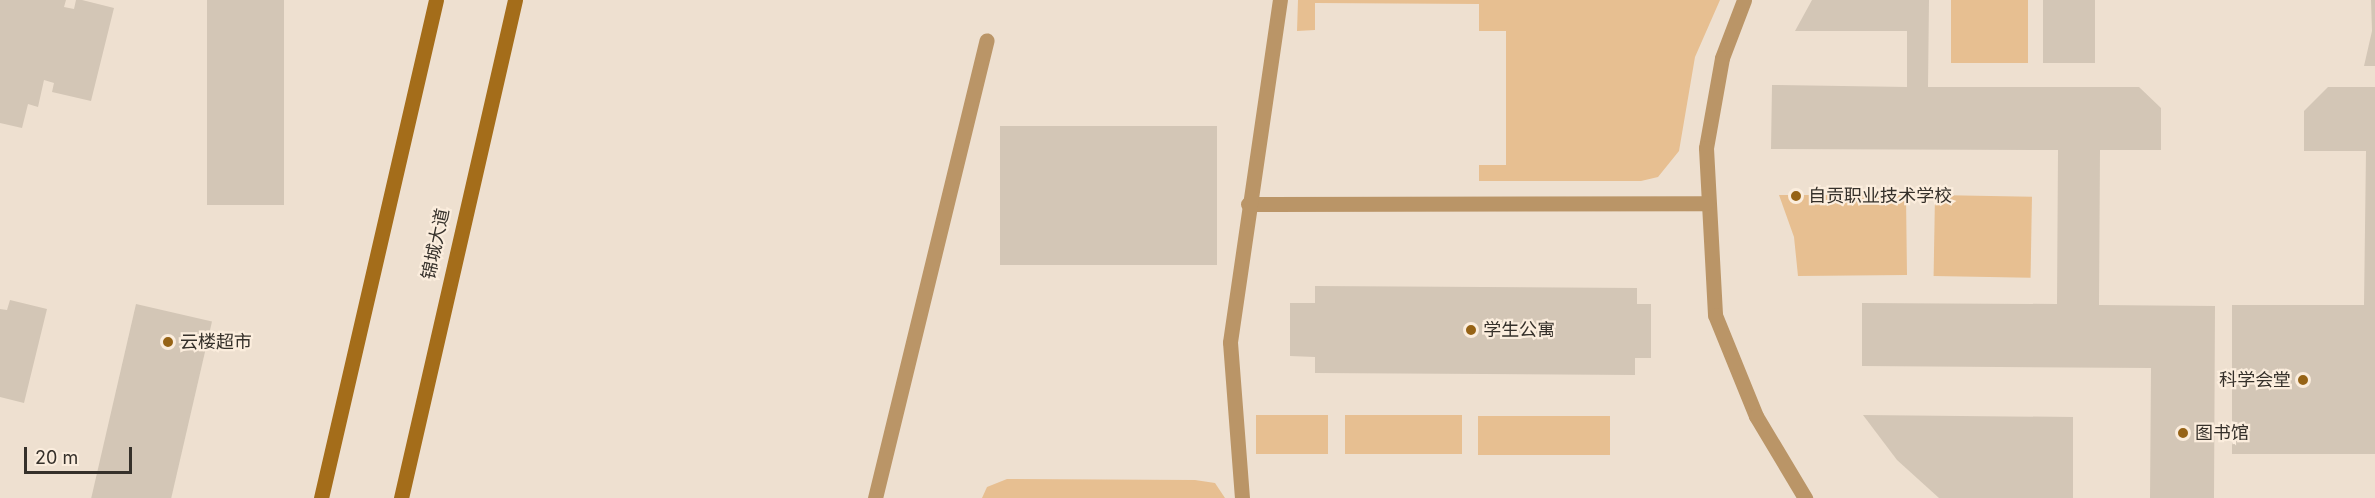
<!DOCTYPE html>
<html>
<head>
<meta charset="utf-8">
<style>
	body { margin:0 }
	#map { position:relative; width:2375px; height:498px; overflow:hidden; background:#eee0d0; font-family:Inter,"Noto Sans SC",sans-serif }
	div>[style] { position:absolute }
	.green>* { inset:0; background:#e7bf91; transform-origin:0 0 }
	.building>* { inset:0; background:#d3c6b6; transform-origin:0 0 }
	.service>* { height:15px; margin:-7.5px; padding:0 7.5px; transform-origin:7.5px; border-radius:7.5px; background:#ba9567 }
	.secondary>* { height:15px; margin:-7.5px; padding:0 7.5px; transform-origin:7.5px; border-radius:7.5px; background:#a46d1a }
	.dots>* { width:16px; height:16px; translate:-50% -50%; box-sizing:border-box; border:3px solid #fbeddd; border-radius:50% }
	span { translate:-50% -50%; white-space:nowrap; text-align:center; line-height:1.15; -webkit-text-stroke:4.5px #fbeddd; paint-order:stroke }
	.poi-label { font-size:18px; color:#35302a }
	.left { translate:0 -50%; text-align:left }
	.right { translate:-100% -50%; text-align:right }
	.street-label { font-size:18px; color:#35302a }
	.scale { position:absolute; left:24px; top:447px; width:108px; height:27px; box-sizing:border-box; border:3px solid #35302a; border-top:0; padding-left:8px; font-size:18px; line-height:21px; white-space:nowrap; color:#35302a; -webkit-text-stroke:4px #fbeddd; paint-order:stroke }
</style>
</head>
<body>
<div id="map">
	<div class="green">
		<i style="clip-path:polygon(1298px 0,1720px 0,1695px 57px,1679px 151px,1658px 177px,1641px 181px,1479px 181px,1479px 165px,1506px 165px,1506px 31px,1479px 31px,1479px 4px,1315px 3px,1315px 30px,1297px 31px)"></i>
		<i style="left:1951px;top:0;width:77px;height:63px"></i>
		<i style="clip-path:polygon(1779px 195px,1906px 195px,1907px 275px,1798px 276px,1794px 237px)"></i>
		<i style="left:1935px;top:195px;width:97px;height:81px;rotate:1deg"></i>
		<i style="left:1256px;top:415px;width:72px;height:39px"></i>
		<i style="left:1345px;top:415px;width:117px;height:39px"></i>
		<i style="left:1478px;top:416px;width:132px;height:39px"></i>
		<i style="clip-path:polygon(1007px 479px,1195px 480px,1215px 483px,1225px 498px,982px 498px,987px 487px)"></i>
	</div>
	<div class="building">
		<i style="clip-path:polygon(0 0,66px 0,64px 7px,74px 9px,76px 0,82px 0,114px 8px,91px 101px,52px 92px,54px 83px,44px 80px,38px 107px,28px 104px,22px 128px,0 123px)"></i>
		<i style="left:207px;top:0;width:77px;height:205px"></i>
		<i style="clip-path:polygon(1812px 0,1929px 0,1928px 87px,2139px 87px,2161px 108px,2161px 150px,2100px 150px,2099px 305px,2215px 306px,2214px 498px,2150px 498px,2151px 368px,1862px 366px,1862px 303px,2057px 304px,2058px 150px,1771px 149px,1772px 85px,1907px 87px,1907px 31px,1795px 31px)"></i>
		<i style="left:2043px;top:0;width:52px;height:63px"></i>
		<i style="clip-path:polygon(2371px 0,2375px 0,2375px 66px,2364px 66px,2372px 31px)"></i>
		<i style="clip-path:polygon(2328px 87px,2375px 87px,2375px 454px,2232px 454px,2232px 305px,2364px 305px,2366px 151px,2304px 151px,2304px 111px)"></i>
		<i style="left:1000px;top:126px;width:217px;height:139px"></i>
		<i style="clip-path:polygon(1315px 286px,1637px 288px,1637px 304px,1651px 304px,1651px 358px,1635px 358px,1635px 375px,1315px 373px,1315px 357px,1290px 356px,1290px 303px,1315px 303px)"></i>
		<i style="clip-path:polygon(10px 300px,47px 309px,24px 403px,0 397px,0 309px,7px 310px)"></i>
		<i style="left:136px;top:304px;width:78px;height:199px;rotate:13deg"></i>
		<i style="clip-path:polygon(1863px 415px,2073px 417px,2073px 498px,1939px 498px,1897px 460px)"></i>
	</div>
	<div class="service">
		<i style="left:1744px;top:0;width:62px;rotate:110.8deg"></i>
		<i style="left:1722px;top:58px;width:91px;rotate:100.1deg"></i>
		<i style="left:1706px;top:148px;width:167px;rotate:86.9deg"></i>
		<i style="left:1715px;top:315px;width:109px;rotate:67.9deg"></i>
		<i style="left:1756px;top:416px;width:96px;rotate:59.1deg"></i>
		<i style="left:1248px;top:204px;width:457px;rotate:-0.1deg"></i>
		<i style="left:875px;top:498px;width:471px;rotate:-76.3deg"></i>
		<i style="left:1242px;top:498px;width:156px;rotate:-94.4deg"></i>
		<i style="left:1230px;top:342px;width:346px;rotate:-81.7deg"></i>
	</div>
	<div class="secondary">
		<i style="left:321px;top:498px;width:511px;rotate:-77deg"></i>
		<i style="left:401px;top:498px;width:511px;rotate:-77.11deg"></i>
	</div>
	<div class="dots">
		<i style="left:1796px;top:196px;background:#966316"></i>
		<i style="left:1471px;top:330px;background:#966316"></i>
		<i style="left:168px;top:342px;background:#966316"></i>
		<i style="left:2303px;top:380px;background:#966316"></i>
		<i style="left:2183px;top:433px;background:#966316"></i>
	</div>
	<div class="poi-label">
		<span class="left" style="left:1808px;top:196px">自贡职业技术学校</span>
		<span class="left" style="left:1483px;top:330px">学生公寓</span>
		<span class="left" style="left:180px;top:342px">云楼超市</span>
		<span class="right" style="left:2291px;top:380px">科学会堂</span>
		<span class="left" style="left:2195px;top:433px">图书馆</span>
	</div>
	<div class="street-label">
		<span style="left:436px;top:244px;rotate:-78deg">锦城大道</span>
	</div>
	<div class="scale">20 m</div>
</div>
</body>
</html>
